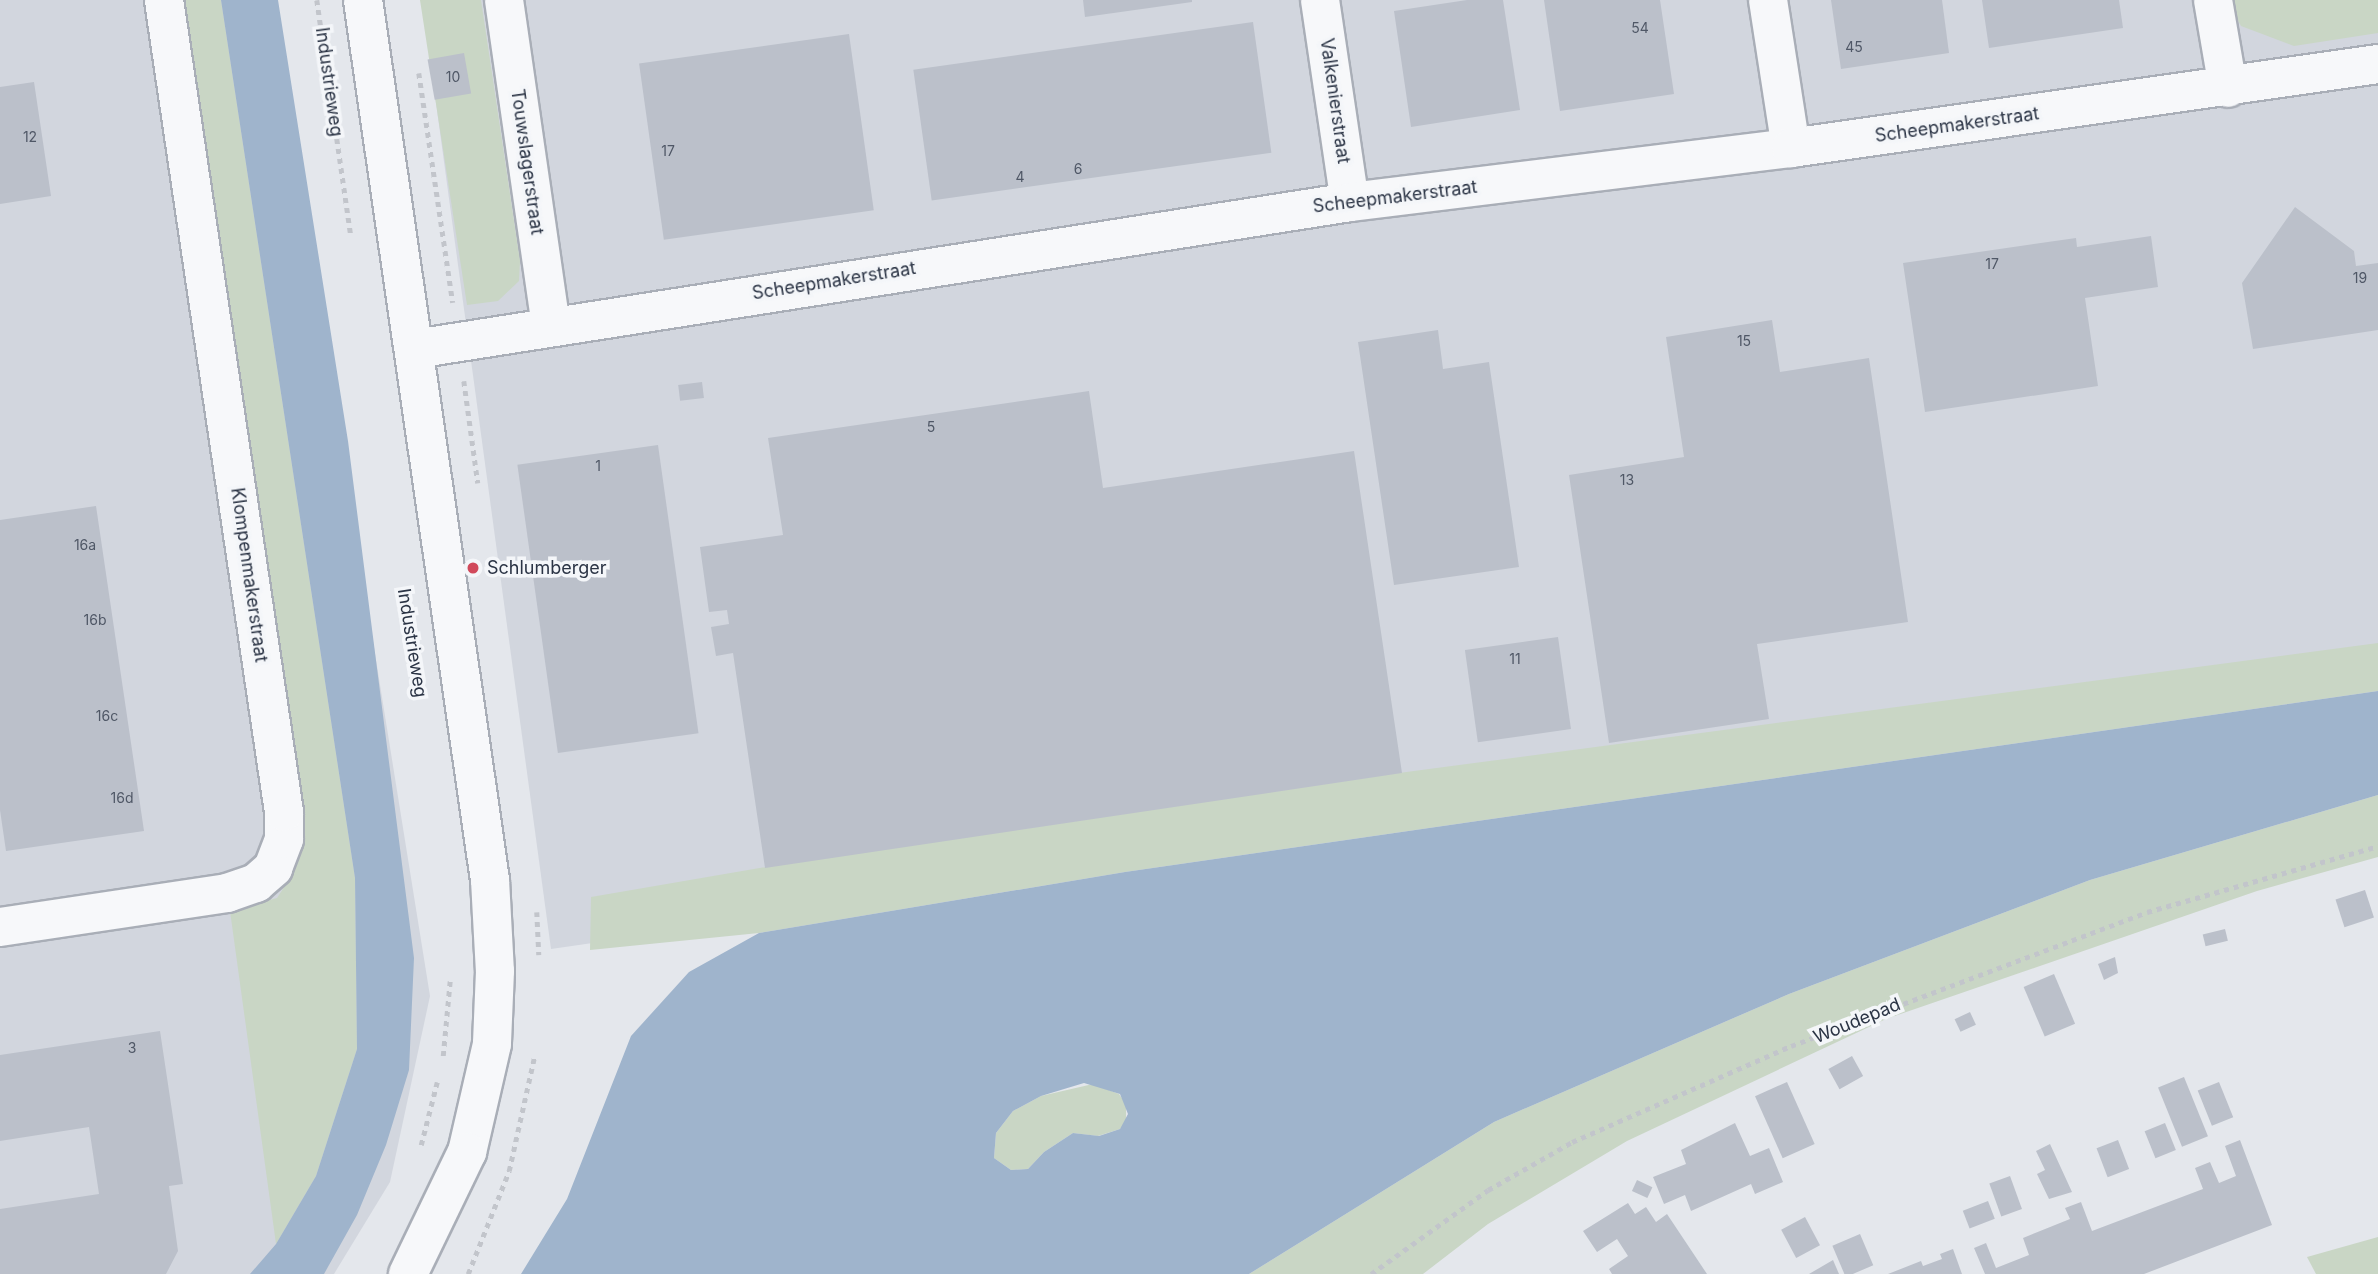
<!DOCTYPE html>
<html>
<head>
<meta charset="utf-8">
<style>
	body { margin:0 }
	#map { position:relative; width:2378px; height:1274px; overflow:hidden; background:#e4e7ec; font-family:Inter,sans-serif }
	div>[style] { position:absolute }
	.built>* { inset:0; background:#d2d6de }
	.green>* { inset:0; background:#c9d6c5 }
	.water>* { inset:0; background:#9fb4cc }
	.building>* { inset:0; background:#bbc0ca; transform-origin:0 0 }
	.path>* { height:4.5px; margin-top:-2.25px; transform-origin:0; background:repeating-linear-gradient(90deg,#c2c5cb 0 5px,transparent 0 10px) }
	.roads { filter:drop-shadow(2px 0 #a9aeb7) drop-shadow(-2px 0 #a9aeb7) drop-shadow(0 2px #a9aeb7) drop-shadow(0 -2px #a9aeb7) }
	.minor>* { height:38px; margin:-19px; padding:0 19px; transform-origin:19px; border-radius:19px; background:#f7f8fa }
	.tertiary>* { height:38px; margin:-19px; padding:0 19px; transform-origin:19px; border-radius:19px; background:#f7f8fa }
	.dots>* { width:19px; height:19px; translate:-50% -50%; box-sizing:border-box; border:4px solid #f4f6f9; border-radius:50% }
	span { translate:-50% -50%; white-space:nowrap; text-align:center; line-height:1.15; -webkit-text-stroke:7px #f4f6f9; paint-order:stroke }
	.number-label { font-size:14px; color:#4f5766 }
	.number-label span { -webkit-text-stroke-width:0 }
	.street-label { font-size:18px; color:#2b3445 }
	.poi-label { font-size:18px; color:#2b3445 }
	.left { translate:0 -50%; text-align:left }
</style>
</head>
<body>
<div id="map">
	<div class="built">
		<i style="clip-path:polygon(0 0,270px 0,430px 996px,390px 1182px,334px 1274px,0 1274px)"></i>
		<i style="clip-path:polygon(422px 0,2378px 0,2378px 686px,551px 949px)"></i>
	</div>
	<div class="green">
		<i style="clip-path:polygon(179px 0,221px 0,355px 878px,357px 1049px,316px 1176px,276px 1244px,230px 911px,277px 898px,292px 875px,298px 849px)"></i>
		<i style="clip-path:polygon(420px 0,481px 0,520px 261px,519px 281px,498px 301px,467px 305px)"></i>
		<i style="clip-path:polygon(2226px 0,2378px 0,2378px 33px,2294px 46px,2241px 26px)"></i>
		<i style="clip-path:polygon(2378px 643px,2378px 691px,1125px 872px,759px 933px,590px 950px,591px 897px,766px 867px,1399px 773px)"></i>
		<i style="clip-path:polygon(2378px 795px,2378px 857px,2257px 891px,1886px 1019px,1627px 1141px,1488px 1224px,1423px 1274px,1249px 1274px,1494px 1122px,1789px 994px,2090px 880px)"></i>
		<i style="clip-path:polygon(1093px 1084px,1119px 1094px,1126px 1104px,1126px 1123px,1120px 1129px,1098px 1136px,1073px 1133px,1044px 1152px,1028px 1169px,1011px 1170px,994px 1158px,996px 1133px,1013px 1111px,1041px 1096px)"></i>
		<i style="clip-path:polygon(2378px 1237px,2378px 1274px,2316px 1274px,2307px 1257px)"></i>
	</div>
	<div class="water">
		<i style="clip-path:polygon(221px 0,278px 0,348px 441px,414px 958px,409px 1070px,386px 1145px,357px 1215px,324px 1274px,250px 1274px,276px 1244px,316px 1176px,357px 1049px,355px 878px)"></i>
		<i style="clip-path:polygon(evenodd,2378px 691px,2378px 795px,2090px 880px,1789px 994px,1494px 1122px,1249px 1274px,521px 1274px,567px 1199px,631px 1036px,689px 972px,759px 933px,1125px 872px,2378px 691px,1084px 1083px,1120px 1094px,1128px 1114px,1120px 1129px,1099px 1136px,1073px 1133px,1044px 1152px,1028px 1169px,1011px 1170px,994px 1158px,996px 1133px,1013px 1111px,1041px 1096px,1084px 1083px)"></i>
	</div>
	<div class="building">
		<i style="clip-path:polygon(1083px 0,1192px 0,1192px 2px,1085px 17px)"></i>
		<i style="clip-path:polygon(1467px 0,1503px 0,1520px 110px,1411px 127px,1394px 11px)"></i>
		<i style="clip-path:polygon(1544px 0,1660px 0,1674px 94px,1560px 111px)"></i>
		<i style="clip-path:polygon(1831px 0,1942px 0,1949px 53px,1841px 69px)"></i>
		<i style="clip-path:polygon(1982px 0,2119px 0,2123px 28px,1989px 48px)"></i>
		<i style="left:1253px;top:22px;width:132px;height:343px;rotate:82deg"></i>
		<i style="left:849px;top:34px;width:178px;height:212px;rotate:82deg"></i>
		<i style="left:464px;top:53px;width:41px;height:37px;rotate:80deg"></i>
		<i style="clip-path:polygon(34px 82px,51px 196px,0 204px,0 87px)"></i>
		<i style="clip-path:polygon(2295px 207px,2354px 251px,2356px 266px,2378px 263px,2378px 330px,2253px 349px,2242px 283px)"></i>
		<i style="clip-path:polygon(2151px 236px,2158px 287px,2085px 298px,2098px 386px,1925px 412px,1903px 263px,2076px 238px,2077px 247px)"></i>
		<i style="clip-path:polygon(1772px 320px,1780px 372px,1869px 358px,1908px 622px,1757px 644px,1769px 719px,1609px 743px,1569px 475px,1684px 457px,1666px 337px)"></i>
		<i style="clip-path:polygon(1438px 330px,1443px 369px,1489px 362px,1519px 567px,1394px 585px,1358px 342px)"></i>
		<i style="left:702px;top:382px;width:16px;height:24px;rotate:83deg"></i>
		<i style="clip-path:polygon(1089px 391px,1103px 488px,1354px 451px,1402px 773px,765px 868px,733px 653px,716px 656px,711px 627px,729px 624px,727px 610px,709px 612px,700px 547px,783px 535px,768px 438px)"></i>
		<i style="left:658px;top:445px;width:291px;height:142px;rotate:82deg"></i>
		<i style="clip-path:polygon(96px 506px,144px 831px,6px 851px,0 810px,0 520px)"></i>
		<i style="left:1558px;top:637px;width:93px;height:94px;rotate:82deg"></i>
		<i style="left:2365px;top:890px;width:29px;height:31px;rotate:72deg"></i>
		<i style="left:2225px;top:929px;width:12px;height:23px;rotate:76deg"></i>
		<i style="clip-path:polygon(2115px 957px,2118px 973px,2104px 980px,2098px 964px)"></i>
		<i style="left:2054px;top:974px;width:54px;height:33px;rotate:67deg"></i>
		<i style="left:1970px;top:1012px;width:14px;height:17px;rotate:65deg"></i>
		<i style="clip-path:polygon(160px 1031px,183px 1184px,169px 1186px,178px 1251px,166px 1274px,0 1274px,0 1209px,99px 1194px,89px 1127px,0 1141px,0 1055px)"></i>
		<i style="left:1852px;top:1056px;width:23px;height:27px;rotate:61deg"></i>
		<i style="left:2184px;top:1077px;width:64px;height:28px;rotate:68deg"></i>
		<i style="left:1787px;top:1082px;width:68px;height:35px;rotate:66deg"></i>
		<i style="left:2219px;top:1082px;width:38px;height:23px;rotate:68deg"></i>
		<i style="clip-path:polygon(1735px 1123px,1750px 1156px,1769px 1148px,1783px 1182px,1755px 1194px,1751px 1184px,1691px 1211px,1685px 1195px,1664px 1204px,1653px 1177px,1686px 1164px,1681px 1150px)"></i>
		<i style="left:2165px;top:1123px;width:29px;height:22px;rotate:68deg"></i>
		<i style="left:2118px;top:1140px;width:31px;height:23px;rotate:69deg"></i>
		<i style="clip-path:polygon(2240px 1140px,2272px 1225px,2144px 1274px,1985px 1274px,1974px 1248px,1986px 1243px,1996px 1268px,2029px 1255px,2023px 1238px,2070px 1219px,2065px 1208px,2081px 1202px,2092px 1231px,2203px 1189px,2195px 1168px,2210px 1162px,2219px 1183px,2236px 1176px,2225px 1146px)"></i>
		<i style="clip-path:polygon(2050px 1144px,2072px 1192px,2049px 1199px,2037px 1174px,2045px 1170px,2036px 1151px)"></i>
		<i style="left:2010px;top:1176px;width:35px;height:22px;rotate:70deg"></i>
		<i style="left:1637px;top:1180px;width:17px;height:12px;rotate:25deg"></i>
		<i style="left:1988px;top:1201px;width:19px;height:27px;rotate:69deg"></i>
		<i style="clip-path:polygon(1628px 1203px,1635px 1214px,1646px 1207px,1656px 1222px,1667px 1214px,1707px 1274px,1612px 1274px,1609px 1269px,1628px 1256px,1617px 1239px,1597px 1252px,1583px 1231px)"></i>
		<i style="left:1805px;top:1217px;width:32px;height:27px;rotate:62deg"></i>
		<i style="left:1860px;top:1234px;width:34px;height:30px;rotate:67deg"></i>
		<i style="clip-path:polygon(1953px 1249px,1962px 1274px,1888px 1274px,1921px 1261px,1923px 1266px,1942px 1259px,1940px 1254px)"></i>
		<i style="clip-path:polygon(1833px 1260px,1839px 1274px,1809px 1274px)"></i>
	</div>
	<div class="path">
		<i style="left:317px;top:0;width:237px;rotate:81.8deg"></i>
		<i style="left:419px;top:73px;width:232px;rotate:81.6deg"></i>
		<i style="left:464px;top:381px;width:103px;rotate:82.2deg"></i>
		<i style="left:537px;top:912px;width:43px;rotate:87.3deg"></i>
		<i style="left:443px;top:1056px;width:75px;rotate:-84.7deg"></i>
		<i style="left:421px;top:1145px;width:65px;rotate:-75.7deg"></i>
		<i style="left:468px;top:1274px;width:111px;rotate:-68.3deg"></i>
		<i style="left:509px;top:1171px;width:116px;rotate:-77.5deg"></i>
		<i style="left:1371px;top:1274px;width:144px;rotate:-35.7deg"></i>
		<i style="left:1488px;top:1190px;width:97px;rotate:-29.7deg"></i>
		<i style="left:1572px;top:1142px;width:239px;rotate:-23.7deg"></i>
		<i style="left:1791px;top:1046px;width:380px;rotate:-20.6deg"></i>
		<i style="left:2147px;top:912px;width:240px;rotate:-15.9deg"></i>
	</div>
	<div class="roads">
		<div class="minor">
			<i style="left:504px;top:0;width:328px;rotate:81.8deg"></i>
			<i style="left:1320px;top:0;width:204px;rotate:81.6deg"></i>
			<i style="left:1768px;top:0;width:150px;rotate:81.2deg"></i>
			<i style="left:2213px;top:0;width:89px;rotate:80.3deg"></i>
			<i style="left:415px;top:349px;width:946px;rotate:-8.93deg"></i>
			<i style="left:1350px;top:202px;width:444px;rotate:-7deg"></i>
			<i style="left:1791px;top:148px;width:593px;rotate:-8.14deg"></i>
			<i style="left:0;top:927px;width:230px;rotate:-8.5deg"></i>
			<i style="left:227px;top:893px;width:31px;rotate:-19deg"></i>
			<i style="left:256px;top:883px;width:23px;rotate:-41deg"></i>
			<i style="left:273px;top:868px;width:31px;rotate:-69deg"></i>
			<i style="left:284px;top:839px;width:27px;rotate:-90deg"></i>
			<i style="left:284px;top:812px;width:821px;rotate:-98.41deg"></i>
		</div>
		<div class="tertiary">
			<i style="left:363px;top:0;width:889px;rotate:81.79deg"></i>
			<i style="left:490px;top:880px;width:91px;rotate:86.9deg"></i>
			<i style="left:495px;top:971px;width:73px;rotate:92.4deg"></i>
			<i style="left:492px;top:1044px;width:111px;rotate:103deg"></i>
			<i style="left:467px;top:1152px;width:136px;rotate:115.8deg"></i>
		</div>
	</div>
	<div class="dots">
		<i style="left:473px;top:568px;background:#d1495b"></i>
	</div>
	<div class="number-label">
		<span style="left:1640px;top:28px">54</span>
		<span style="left:1854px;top:47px">45</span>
		<span style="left:453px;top:77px">10</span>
		<span style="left:30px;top:137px">12</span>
		<span style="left:668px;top:151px">17</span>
		<span style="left:1078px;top:169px">6</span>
		<span style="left:1020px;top:177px">4</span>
		<span style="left:1992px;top:264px">17</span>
		<span style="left:2360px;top:278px">19</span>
		<span style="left:1744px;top:341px">15</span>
		<span style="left:931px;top:427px">5</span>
		<span style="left:598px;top:466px">1</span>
		<span style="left:1627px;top:480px">13</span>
		<span style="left:85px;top:545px">16a</span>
		<span style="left:95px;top:620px">16b</span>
		<span style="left:1515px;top:659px">11</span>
		<span style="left:107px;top:716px">16c</span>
		<span style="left:122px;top:798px">16d</span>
		<span style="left:132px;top:1048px">3</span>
	</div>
	<div class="street-label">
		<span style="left:329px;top:82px;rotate:82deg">Industrieweg</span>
		<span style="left:1335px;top:101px;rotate:82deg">Valkenierstraat</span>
		<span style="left:1957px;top:125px;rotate:-8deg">Scheepmakerstraat</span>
		<span style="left:527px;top:162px;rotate:82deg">Touwslagerstraat</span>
		<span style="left:1395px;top:197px;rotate:-7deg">Scheepmakerstraat</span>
		<span style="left:834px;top:281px;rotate:-9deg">Scheepmakerstraat</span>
		<span style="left:249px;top:575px;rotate:82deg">Klompenmakerstraat</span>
		<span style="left:412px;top:643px;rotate:81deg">Industrieweg</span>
		<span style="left:1857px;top:1021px;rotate:-22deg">Woudepad</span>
	</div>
	<div class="poi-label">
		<span class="left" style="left:487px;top:568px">Schlumberger</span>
	</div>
</div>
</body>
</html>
